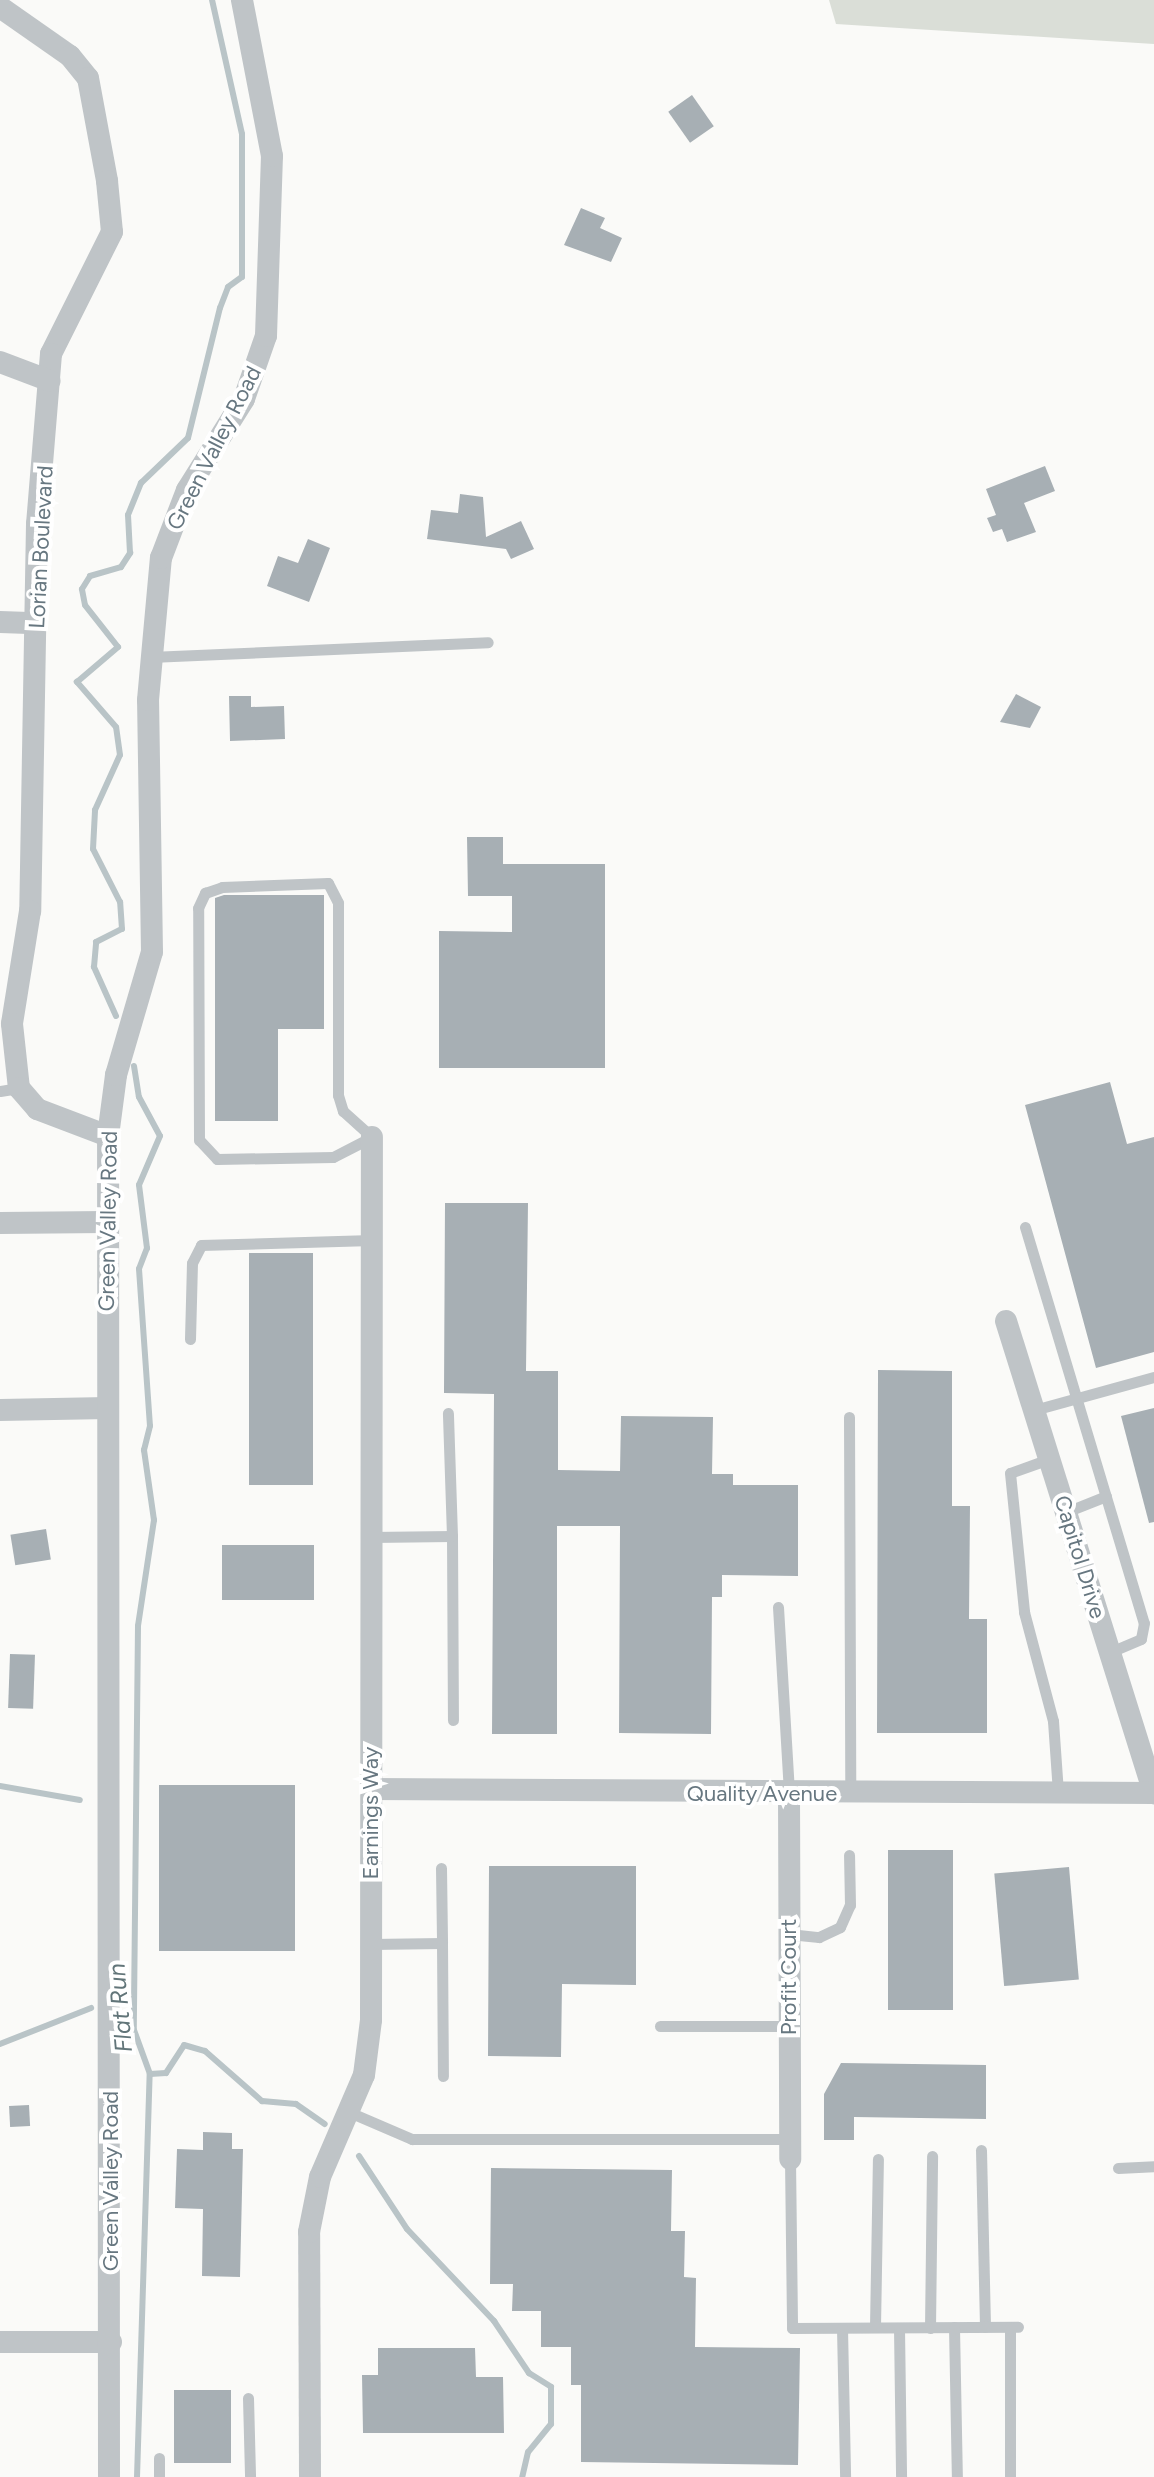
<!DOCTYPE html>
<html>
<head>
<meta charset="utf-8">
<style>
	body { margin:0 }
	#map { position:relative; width:1154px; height:2477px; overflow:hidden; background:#fafaf8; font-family:Figtree,sans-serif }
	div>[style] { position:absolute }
	.green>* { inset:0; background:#daded7 }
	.stream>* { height:6px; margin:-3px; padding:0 3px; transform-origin:3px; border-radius:3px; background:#b9c4c7 }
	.building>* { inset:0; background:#a7afb4; transform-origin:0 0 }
	.service>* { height:11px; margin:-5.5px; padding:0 5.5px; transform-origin:5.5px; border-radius:5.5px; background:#bfc4c7 }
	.minor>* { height:22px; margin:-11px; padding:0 11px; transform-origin:11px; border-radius:11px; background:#bfc4c7 }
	span { translate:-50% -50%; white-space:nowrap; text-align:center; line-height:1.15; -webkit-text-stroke:8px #fff; paint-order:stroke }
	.street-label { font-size:22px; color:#677780 }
	.water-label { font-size:24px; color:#627579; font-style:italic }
</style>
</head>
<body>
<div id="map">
	<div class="green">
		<i style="clip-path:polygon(829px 0,1154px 0,1154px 44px,836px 24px)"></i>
	</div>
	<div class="stream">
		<i style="left:116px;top:1016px;width:54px;rotate:-114.2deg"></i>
		<i style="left:94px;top:967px;width:25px;rotate:-85deg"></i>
		<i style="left:96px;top:942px;width:29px;rotate:-27deg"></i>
		<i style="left:122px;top:929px;width:27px;rotate:-94deg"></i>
		<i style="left:120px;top:902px;width:59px;rotate:-117deg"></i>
		<i style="left:93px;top:849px;width:39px;rotate:-87deg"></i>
		<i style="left:95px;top:810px;width:60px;rotate:-65.6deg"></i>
		<i style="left:120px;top:755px;width:28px;rotate:-98deg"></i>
		<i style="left:116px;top:727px;width:60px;rotate:-130.9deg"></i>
		<i style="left:77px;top:682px;width:54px;rotate:-40.5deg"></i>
		<i style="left:118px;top:647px;width:53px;rotate:-128.2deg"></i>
		<i style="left:85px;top:605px;width:16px;rotate:-101deg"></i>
		<i style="left:82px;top:589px;width:15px;rotate:-58deg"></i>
		<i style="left:90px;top:576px;width:32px;rotate:-16deg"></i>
		<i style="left:121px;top:567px;width:17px;rotate:-57deg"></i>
		<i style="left:130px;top:553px;width:38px;rotate:-93deg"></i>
		<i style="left:128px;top:515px;width:35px;rotate:-68deg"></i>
		<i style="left:141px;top:483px;width:65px;rotate:-43.8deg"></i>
		<i style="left:188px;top:438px;width:134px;rotate:-76.2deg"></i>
		<i style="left:220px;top:308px;width:22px;rotate:-69deg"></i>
		<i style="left:228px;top:287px;width:17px;rotate:-36deg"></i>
		<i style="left:242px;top:277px;width:143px;rotate:-90deg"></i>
		<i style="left:242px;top:134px;width:137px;rotate:-102.6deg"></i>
		<i style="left:134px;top:1066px;width:31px;rotate:81deg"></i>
		<i style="left:139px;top:1097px;width:44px;rotate:61.7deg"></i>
		<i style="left:160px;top:1136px;width:53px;rotate:113.2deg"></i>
		<i style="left:139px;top:1185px;width:64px;rotate:82.8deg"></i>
		<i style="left:147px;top:1248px;width:22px;rotate:111deg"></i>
		<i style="left:139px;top:1269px;width:157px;rotate:86deg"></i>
		<i style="left:150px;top:1426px;width:25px;rotate:104deg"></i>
		<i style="left:144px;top:1450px;width:71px;rotate:81.9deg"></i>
		<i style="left:154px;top:1520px;width:107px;rotate:98.6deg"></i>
		<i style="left:138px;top:1626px;width:404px;rotate:90.6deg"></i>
		<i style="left:134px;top:2030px;width:47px;rotate:70deg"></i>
		<i style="left:150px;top:2074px;width:16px;rotate:-4deg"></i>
		<i style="left:166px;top:2073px;width:33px;rotate:-57deg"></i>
		<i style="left:184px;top:2045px;width:22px;rotate:16deg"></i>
		<i style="left:205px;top:2051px;width:76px;rotate:41.3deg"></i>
		<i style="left:262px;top:2101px;width:34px;rotate:5deg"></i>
		<i style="left:296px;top:2104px;width:35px;rotate:35deg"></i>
		<i style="left:0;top:1786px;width:81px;rotate:9.9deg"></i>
		<i style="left:0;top:2044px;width:98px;rotate:-21.6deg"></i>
		<i style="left:359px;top:2156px;width:87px;rotate:56.7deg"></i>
		<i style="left:407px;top:2229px;width:127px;rotate:46.6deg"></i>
		<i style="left:494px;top:2321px;width:63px;rotate:56.1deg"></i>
		<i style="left:529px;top:2373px;width:26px;rotate:32deg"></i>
		<i style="left:551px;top:2387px;width:37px;rotate:90deg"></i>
		<i style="left:551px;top:2424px;width:36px;rotate:129deg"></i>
		<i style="left:528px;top:2452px;width:26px;rotate:103deg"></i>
		<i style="left:137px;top:2477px;width:403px;rotate:-88.2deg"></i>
	</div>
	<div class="building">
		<i style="left:692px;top:95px;width:38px;height:29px;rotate:55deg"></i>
		<i style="clip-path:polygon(581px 208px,605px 218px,600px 228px,622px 238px,611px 262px,564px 245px)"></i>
		<i style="clip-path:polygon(1045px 466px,1055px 491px,1024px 503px,1036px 532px,1007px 542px,1002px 529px,993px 532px,987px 518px,996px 515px,986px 489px)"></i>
		<i style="clip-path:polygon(460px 494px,483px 497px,486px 537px,521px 521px,534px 549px,511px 559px,506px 549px,427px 539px,431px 510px,458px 513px)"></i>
		<i style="clip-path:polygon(308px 539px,330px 548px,309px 602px,267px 586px,278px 556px,298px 563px)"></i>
		<i style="clip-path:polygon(1016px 694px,1041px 707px,1030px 728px,1000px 722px)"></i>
		<i style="clip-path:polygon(229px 696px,251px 696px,251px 707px,284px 706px,285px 739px,230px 741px)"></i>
		<i style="clip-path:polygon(467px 837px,503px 837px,503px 864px,605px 864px,605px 1068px,439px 1068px,439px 931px,512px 932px,512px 896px,468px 896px)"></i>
		<i style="clip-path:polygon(224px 895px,324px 895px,324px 1029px,278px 1029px,278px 1121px,215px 1121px,215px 898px)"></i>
		<i style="clip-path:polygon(1110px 1082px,1127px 1144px,1154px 1137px,1154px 1352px,1096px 1368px,1025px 1105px)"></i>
		<i style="clip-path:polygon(445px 1203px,528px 1203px,526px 1371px,558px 1371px,558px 1470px,620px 1471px,621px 1416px,713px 1417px,712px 1474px,733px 1474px,733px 1485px,798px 1485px,798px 1576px,722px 1575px,722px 1597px,712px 1597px,711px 1734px,619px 1733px,620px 1526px,557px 1526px,557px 1734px,492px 1734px,494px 1394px,444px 1393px)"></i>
		<i style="left:249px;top:1253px;width:64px;height:232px"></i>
		<i style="clip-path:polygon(878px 1370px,952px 1371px,952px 1506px,970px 1506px,969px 1619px,987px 1619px,987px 1733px,877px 1733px)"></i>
		<i style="clip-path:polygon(1154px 1408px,1154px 1522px,1149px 1523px,1121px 1416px)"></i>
		<i style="left:46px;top:1529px;width:31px;height:36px;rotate:81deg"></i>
		<i style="left:222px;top:1545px;width:92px;height:55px"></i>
		<i style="left:10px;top:1654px;width:25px;height:54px;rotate:2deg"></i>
		<i style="left:159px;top:1785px;width:136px;height:166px"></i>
		<i style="left:888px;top:1850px;width:65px;height:160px"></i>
		<i style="clip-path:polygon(489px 1866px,636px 1866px,636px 1985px,562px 1984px,561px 2057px,488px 2056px)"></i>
		<i style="left:1069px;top:1867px;width:113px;height:75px;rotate:85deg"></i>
		<i style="clip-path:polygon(841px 2063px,986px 2065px,986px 2119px,854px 2117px,854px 2140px,824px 2140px,824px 2094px)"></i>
		<i style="left:29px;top:2105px;width:21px;height:20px;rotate:87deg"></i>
		<i style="clip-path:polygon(203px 2132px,232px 2133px,232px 2149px,243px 2149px,240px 2277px,202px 2276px,203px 2209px,175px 2208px,177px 2149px,203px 2150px)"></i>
		<i style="clip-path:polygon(491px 2168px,672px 2170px,671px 2231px,685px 2231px,684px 2277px,696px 2278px,695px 2347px,800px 2348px,798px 2465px,581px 2462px,581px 2385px,571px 2385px,571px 2347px,541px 2347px,541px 2311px,512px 2311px,513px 2284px,490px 2284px)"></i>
		<i style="clip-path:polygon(378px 2348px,475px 2348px,476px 2377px,503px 2377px,504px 2433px,363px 2433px,362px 2375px,378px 2375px)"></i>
		<i style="left:174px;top:2390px;width:57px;height:73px"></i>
	</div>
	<div class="service">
		<i style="left:150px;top:657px;width:338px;rotate:-2.5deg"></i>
		<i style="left:328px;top:883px;width:22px;rotate:63deg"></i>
		<i style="left:338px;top:903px;width:192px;rotate:90deg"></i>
		<i style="left:338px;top:1095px;width:17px;rotate:73deg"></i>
		<i style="left:343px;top:1111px;width:39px;rotate:42deg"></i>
		<i style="left:372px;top:1137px;width:44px;rotate:152.9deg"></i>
		<i style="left:333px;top:1157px;width:116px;rotate:179deg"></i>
		<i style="left:217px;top:1159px;width:26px;rotate:-133deg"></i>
		<i style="left:199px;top:1140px;width:232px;rotate:-90.2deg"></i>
		<i style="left:198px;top:908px;width:17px;rotate:-65deg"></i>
		<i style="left:205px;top:893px;width:18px;rotate:-19deg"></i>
		<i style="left:222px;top:887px;width:106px;rotate:-2.2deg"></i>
		<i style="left:0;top:1091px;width:19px;rotate:-9deg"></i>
		<i style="left:1025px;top:1227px;width:413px;rotate:73.3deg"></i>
		<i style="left:1144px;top:1623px;width:16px;rotate:101deg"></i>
		<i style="left:1141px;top:1639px;width:34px;rotate:157deg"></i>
		<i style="left:190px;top:1339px;width:76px;rotate:-88.5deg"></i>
		<i style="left:192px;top:1263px;width:20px;rotate:-63deg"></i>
		<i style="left:201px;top:1245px;width:171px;rotate:-1.7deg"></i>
		<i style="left:1034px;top:1410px;width:124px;rotate:-15.4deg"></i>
		<i style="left:849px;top:1417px;width:377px;rotate:89.8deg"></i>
		<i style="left:1049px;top:1459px;width:41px;rotate:160.3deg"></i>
		<i style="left:1010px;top:1473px;width:140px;rotate:84.2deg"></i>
		<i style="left:1024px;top:1612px;width:113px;rotate:75.1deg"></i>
		<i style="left:1053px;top:1721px;width:72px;rotate:86deg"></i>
		<i style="left:1066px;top:1512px;width:43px;rotate:-21.8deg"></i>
		<i style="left:452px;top:1536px;width:184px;rotate:89.7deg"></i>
		<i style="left:371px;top:1537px;width:81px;rotate:-0.7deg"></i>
		<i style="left:452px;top:1536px;width:123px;rotate:-91.9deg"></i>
		<i style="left:778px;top:1607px;width:187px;rotate:86.6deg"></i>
		<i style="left:441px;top:1868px;width:75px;rotate:89.2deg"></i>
		<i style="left:789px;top:1934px;width:30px;rotate:6deg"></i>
		<i style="left:819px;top:1937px;width:23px;rotate:-25deg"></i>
		<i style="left:840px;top:1927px;width:24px;rotate:-66deg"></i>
		<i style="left:850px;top:1905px;width:50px;rotate:-91.1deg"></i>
		<i style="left:371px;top:1944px;width:71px;rotate:-0.8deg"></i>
		<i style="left:442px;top:1943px;width:133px;rotate:89.6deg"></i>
		<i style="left:660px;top:2026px;width:129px"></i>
		<i style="left:349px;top:2112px;width:69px;rotate:23.2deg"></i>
		<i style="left:412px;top:2139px;width:378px"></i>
		<i style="left:981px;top:2150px;width:177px;rotate:88.7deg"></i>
		<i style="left:790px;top:2159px;width:169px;rotate:89.3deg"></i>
		<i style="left:792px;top:2328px;width:226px;rotate:-0.3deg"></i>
		<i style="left:1118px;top:2168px;width:36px;rotate:-3deg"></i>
		<i style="left:875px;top:2327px;width:168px;rotate:-89deg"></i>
		<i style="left:954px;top:2327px;width:150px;rotate:88.9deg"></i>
		<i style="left:1010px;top:2327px;width:150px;rotate:90deg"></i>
		<i style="left:842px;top:2328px;width:149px;rotate:88.8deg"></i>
		<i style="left:899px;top:2328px;width:149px;rotate:89.2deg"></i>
		<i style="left:930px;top:2328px;width:172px;rotate:-89.3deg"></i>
		<i style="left:248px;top:2398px;width:79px;rotate:88.5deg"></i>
		<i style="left:159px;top:2477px;width:19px;rotate:-90deg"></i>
	</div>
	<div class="minor">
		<i style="left:0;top:7px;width:85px;rotate:35deg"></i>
		<i style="left:70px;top:56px;width:28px;rotate:51deg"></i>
		<i style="left:88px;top:78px;width:105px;rotate:79.5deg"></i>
		<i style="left:107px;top:181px;width:51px;rotate:84.4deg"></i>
		<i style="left:112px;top:232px;width:136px;rotate:116.6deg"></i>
		<i style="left:51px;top:354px;width:171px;rotate:94.7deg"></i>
		<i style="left:37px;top:524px;width:387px;rotate:91deg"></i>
		<i style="left:30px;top:911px;width:114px;rotate:99.1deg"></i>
		<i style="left:12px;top:1024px;width:64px;rotate:83.8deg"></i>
		<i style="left:19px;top:1088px;width:28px;rotate:49deg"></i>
		<i style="left:37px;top:1109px;width:76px;rotate:20.8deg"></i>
		<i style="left:0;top:362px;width:53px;rotate:20.8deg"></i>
		<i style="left:0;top:622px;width:36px;rotate:2deg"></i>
		<i style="left:0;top:1223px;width:106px;rotate:-0.5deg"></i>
		<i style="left:1006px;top:1321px;width:495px;rotate:72.6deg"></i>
		<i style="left:0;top:1410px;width:108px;rotate:-1.1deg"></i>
		<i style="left:370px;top:1789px;width:784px;rotate:0.29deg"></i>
		<i style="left:789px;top:1795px;width:364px;rotate:89.8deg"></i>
		<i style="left:0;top:2342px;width:111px"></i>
		<i style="left:109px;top:2477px;width:1341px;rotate:-90.04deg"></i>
		<i style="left:108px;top:1136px;width:62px;rotate:-82.5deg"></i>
		<i style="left:116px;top:1075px;width:128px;rotate:-73.7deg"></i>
		<i style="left:152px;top:952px;width:252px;rotate:-90.9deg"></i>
		<i style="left:148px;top:700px;width:143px;rotate:-84.8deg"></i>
		<i style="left:161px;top:558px;width:73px;rotate:-69.1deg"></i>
		<i style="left:187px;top:490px;width:107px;rotate:-57.9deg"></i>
		<i style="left:244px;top:399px;width:67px;rotate:-70.8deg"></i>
		<i style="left:266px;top:336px;width:180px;rotate:-88.1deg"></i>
		<i style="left:272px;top:156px;width:159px;rotate:-100.9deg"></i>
		<i style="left:310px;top:2477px;width:245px;rotate:-90.2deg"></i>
		<i style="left:309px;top:2232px;width:56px;rotate:-78.7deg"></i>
		<i style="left:320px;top:2177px;width:111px;rotate:-66.7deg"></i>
		<i style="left:364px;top:2075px;width:55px;rotate:-82.7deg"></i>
		<i style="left:371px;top:2020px;width:883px;rotate:-89.94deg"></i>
	</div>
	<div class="street-label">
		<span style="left:214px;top:448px;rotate:-63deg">Green Valley Road</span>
		<span style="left:41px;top:547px;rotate:-87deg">Lorian Boulevard</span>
		<span style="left:108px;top:1221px;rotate:-89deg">Green Valley Road</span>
		<span style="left:1080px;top:1557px;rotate:73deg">Capitol Drive</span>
		<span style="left:762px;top:1794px">Quality Avenue</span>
		<span style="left:371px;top:1813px;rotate:-90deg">Earnings Way</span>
		<span style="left:789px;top:1977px;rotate:-90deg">Profit Court</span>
		<span style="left:111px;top:2181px;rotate:-90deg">Green Valley Road</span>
	</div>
	<div class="water-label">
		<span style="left:120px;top:2008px;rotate:-95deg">Flat Run</span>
	</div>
</div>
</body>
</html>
